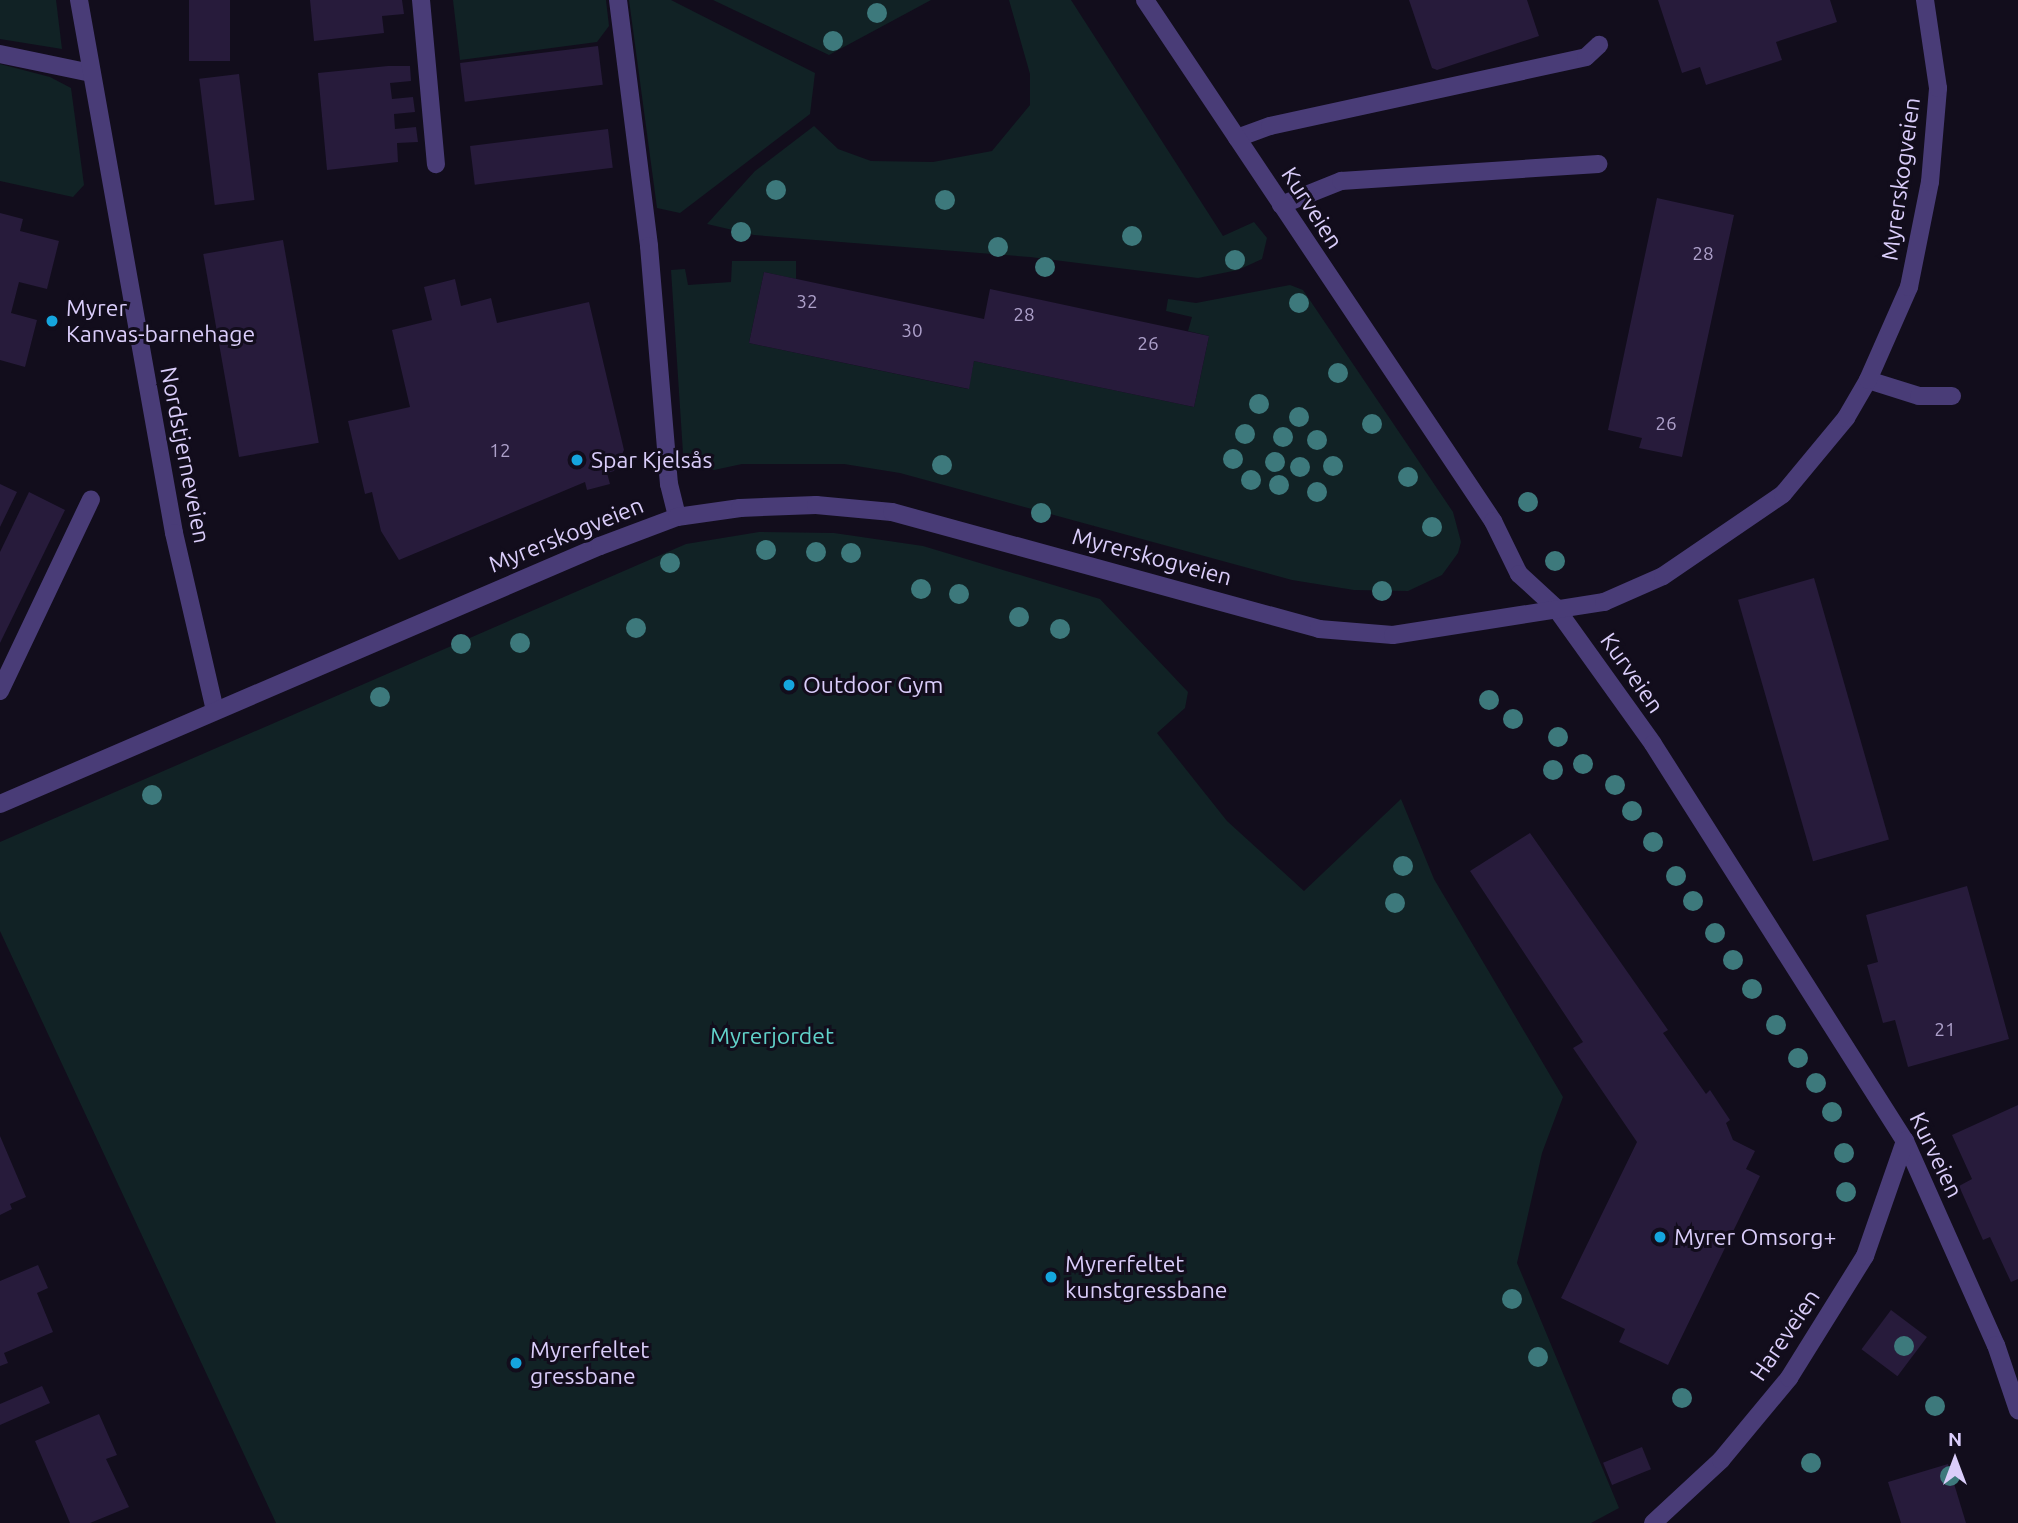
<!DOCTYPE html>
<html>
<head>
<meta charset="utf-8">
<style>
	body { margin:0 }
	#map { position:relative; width:2018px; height:1523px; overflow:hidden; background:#120d1c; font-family:Ubuntu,sans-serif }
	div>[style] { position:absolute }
	.green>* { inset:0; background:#112225 }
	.building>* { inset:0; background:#271b3b; transform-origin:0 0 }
	.service>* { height:18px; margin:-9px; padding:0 9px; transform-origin:9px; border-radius:9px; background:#493c77 }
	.minor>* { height:18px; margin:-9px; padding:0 9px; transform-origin:9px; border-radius:9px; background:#493c77 }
	.tertiary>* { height:18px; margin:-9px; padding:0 9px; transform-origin:9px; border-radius:9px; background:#493c77 }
	.trees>* { width:20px; height:20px; margin:-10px; border-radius:50%; background:#3d797c }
	.dots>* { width:19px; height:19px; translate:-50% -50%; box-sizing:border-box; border:4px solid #120d1c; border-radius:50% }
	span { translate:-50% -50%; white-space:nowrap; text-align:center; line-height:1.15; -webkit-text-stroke:6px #120d1c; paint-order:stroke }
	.number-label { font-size:19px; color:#ada0ca }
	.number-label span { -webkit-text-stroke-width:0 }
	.street-label { font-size:23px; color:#dacdfa }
	.poi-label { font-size:23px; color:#dacdfa }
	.left { translate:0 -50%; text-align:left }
	.park-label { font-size:23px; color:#61d2ca }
	.north { position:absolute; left:1920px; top:1425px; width:70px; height:70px; -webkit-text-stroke:5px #120d1c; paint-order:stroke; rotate:0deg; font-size:19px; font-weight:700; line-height:28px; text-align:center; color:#dacdfa }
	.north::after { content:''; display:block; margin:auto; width:24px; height:32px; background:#dacdfa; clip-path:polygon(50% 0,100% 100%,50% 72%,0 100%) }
</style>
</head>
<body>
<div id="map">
	<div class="green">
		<i style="clip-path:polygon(0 0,56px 0,62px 49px,0 39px)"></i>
		<i style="clip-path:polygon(453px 0,606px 0,609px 26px,597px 42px,460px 60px)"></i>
		<i style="clip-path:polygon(629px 0,671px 0,815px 73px,810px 114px,680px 213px,657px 208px)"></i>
		<i style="clip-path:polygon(713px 0,931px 0,829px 55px)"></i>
		<i style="clip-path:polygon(1009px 0,1071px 0,1223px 236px,1254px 222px,1267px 238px,1262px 259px,1238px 270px,1198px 278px,1030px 257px,754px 235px,707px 224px,755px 171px,814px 126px,838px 149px,871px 161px,933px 162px,992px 151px,1030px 105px,1030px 74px)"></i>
		<i style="clip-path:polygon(0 64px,50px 77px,71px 88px,84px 185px,73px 197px,0 181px)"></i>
		<i style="clip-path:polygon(732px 261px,796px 261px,796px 279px,764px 272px,749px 343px,968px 389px,974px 361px,1194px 407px,1209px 336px,1188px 331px,1192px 317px,1166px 311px,1168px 299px,1196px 303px,1290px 285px,1303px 290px,1453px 512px,1461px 542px,1458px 553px,1442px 575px,1408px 591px,1354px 590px,1292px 580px,900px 473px,844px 464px,742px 464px,714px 470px,694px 465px,683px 453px,671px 270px,685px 269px,688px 285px,731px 282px)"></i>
		<i style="clip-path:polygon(759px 532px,834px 533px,923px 546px,1100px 599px,1188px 692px,1185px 708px,1157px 733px,1227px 821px,1304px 891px,1401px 799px,1434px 879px,1563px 1097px,1542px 1153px,1517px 1263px,1619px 1508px,1591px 1523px,276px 1523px,0 931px,0 842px,686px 544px)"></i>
	</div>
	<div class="building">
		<i style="left:189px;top:0;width:41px;height:61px"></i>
		<i style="clip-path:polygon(310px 0,402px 0,404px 14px,382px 16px,384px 33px,314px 41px)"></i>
		<i style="clip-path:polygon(1409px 0,1527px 0,1539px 36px,1437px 70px,1432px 68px)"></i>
		<i style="clip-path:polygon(1658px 0,1830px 0,1837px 22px,1776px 42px,1782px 60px,1706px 85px,1700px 67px,1682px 73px)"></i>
		<i style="left:598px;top:46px;width:39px;height:139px;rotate:83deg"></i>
		<i style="clip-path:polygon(388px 66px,410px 66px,411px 81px,390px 83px,392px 99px,413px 97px,415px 112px,394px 114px,395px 129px,416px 127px,418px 142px,397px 143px,398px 162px,327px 170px,318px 73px)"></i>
		<i style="left:239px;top:74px;width:127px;height:40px;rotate:83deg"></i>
		<i style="left:608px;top:129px;width:39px;height:139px;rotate:83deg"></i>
		<i style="clip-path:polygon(1657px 198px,1734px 215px,1682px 457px,1639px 448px,1642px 438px,1608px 430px)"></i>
		<i style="clip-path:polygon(0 213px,23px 219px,20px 231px,59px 241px,47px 289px,19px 282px,11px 313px,37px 320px,25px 367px,0 360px)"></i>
		<i style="left:283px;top:240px;width:206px;height:81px;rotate:80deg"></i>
		<i style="clip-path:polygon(764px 272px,984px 319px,990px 289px,1209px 336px,1194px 407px,974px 361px,969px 389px,749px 343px)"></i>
		<i style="clip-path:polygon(455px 279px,461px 306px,491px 298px,497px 323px,589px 302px,624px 450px,614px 471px,607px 473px,610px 484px,587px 490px,585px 482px,399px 560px,381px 531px,372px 492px,365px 494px,348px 421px,410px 407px,392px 330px,432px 320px,424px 287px)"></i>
		<i style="clip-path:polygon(0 484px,17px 492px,0 527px)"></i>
		<i style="clip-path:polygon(29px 492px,65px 510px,0 643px,0 552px)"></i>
		<i style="left:1814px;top:578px;width:272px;height:79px;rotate:74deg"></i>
		<i style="clip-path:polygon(1530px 833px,1668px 1030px,1663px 1033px,1706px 1094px,1710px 1090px,1730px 1120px,1726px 1123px,1733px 1140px,1755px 1151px,1746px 1169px,1760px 1176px,1668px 1365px,1619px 1342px,1625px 1329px,1561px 1298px,1637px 1142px,1573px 1048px,1583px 1042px,1470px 871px)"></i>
		<i style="clip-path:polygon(1967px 886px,2009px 1039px,1908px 1067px,1895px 1020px,1883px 1023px,1867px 965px,1878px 962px,1866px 915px)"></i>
		<i style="clip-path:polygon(2018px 1105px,2018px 1279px,2011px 1282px,1990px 1237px,1983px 1240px,1959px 1186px,1972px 1179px,1952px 1135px)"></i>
		<i style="clip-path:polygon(0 1136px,26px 1197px,10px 1204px,12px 1209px,0 1215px)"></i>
		<i style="clip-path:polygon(38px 1265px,48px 1288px,37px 1293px,53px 1332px,4px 1353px,8px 1363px,0 1366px,0 1281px)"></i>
		<i style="left:1891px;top:1310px;width:45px;height:49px;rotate:37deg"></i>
		<i style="clip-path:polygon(42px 1386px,50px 1403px,0 1425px,0 1404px)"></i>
		<i style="clip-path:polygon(99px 1414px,117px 1455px,106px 1459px,129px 1507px,90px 1523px,70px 1523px,35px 1441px)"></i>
		<i style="left:1642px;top:1447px;width:24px;height:42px;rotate:68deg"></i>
		<i style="clip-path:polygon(1948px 1464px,1966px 1523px,1901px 1523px,1888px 1482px)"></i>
	</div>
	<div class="service">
		<i style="left:421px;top:0;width:165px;rotate:84.8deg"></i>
		<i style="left:618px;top:0;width:248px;rotate:82.8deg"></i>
		<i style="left:649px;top:246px;width:239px;rotate:85.2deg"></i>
		<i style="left:669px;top:484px;width:34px;rotate:76deg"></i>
		<i style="left:0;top:54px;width:93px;rotate:11.8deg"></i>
		<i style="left:1237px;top:138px;width:35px;rotate:-20deg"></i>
		<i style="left:1270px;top:126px;width:323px;rotate:-12.3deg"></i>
		<i style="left:1586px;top:57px;width:18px;rotate:-43deg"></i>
		<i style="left:1281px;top:205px;width:65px;rotate:-21.8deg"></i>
		<i style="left:1341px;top:181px;width:258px;rotate:-3.8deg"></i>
		<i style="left:1868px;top:380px;width:53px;rotate:17.4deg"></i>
		<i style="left:1919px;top:396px;width:33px"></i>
		<i style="left:0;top:691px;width:212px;rotate:-64.6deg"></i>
	</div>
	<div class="minor">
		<i style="left:79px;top:0;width:541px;rotate:79.89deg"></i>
		<i style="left:174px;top:533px;width:182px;rotate:77deg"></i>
		<i style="left:1145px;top:0;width:627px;rotate:56.26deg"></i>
		<i style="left:1493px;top:521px;width:59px;rotate:63.9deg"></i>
		<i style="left:1519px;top:574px;width:49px;rotate:42.5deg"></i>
		<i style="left:1555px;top:607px;width:168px;rotate:54.4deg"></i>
		<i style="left:1653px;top:744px;width:470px;rotate:57.6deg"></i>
		<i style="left:1905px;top:1141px;width:223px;rotate:66deg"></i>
		<i style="left:1996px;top:1345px;width:69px;rotate:71.3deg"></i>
		<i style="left:1653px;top:1523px;width:93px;rotate:-42.8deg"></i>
		<i style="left:1721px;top:1460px;width:107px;rotate:-50.3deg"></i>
		<i style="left:1789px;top:1378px;width:144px;rotate:-58.1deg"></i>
		<i style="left:1865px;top:1256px;width:122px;rotate:-70.8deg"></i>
	</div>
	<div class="tertiary">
		<i style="left:0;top:804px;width:653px;rotate:-23.27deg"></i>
		<i style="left:600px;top:546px;width:82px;rotate:-20.6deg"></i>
		<i style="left:677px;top:517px;width:64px;rotate:-8.1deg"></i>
		<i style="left:740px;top:508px;width:76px;rotate:-2.3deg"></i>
		<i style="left:816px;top:505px;width:76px;rotate:5.3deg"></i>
		<i style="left:892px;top:512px;width:443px;rotate:15.3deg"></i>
		<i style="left:1319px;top:629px;width:74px;rotate:4.6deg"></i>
		<i style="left:1393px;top:635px;width:214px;rotate:-8.9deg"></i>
		<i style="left:1604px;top:602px;width:64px;rotate:-23.8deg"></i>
		<i style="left:1663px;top:576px;width:145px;rotate:-34.3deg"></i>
		<i style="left:1783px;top:494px;width:99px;rotate:-50.3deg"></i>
		<i style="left:1846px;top:418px;width:44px;rotate:-59.9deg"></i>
		<i style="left:1868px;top:380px;width:102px;rotate:-66.2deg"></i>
		<i style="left:1909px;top:287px;width:107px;rotate:-78.7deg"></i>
		<i style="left:1930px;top:182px;width:94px;rotate:-85.1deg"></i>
		<i style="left:1938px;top:88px;width:89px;rotate:-98.4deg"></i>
	</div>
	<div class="trees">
		<i style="left:877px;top:13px"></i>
		<i style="left:833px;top:41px"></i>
		<i style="left:776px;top:190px"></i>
		<i style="left:945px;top:200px"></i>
		<i style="left:741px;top:232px"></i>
		<i style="left:1132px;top:236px"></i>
		<i style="left:998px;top:247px"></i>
		<i style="left:1235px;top:260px"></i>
		<i style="left:1045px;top:267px"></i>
		<i style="left:1299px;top:303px"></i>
		<i style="left:1338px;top:373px"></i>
		<i style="left:1259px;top:404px"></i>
		<i style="left:1299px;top:417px"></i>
		<i style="left:1372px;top:424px"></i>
		<i style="left:1245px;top:434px"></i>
		<i style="left:1283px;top:437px"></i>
		<i style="left:1317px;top:440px"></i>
		<i style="left:1233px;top:459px"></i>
		<i style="left:1275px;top:462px"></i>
		<i style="left:942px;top:465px"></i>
		<i style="left:1333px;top:466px"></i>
		<i style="left:1300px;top:467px"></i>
		<i style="left:1408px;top:477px"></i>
		<i style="left:1251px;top:480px"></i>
		<i style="left:1279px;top:485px"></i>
		<i style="left:1317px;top:492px"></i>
		<i style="left:1528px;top:502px"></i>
		<i style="left:1041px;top:513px"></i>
		<i style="left:1432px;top:527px"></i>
		<i style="left:766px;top:550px"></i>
		<i style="left:816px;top:552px"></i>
		<i style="left:851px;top:553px"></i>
		<i style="left:1555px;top:561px"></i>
		<i style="left:670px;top:563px"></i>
		<i style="left:921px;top:589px"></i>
		<i style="left:1382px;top:591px"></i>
		<i style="left:959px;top:594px"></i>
		<i style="left:1019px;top:617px"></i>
		<i style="left:636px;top:628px"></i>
		<i style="left:1060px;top:629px"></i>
		<i style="left:520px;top:643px"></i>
		<i style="left:461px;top:644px"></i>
		<i style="left:380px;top:697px"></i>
		<i style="left:1489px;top:700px"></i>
		<i style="left:1513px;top:719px"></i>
		<i style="left:1558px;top:737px"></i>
		<i style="left:1583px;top:764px"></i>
		<i style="left:1553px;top:770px"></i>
		<i style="left:1615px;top:785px"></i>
		<i style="left:152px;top:795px"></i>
		<i style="left:1632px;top:811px"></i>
		<i style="left:1653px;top:842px"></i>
		<i style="left:1403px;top:866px"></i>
		<i style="left:1676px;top:876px"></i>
		<i style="left:1693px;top:901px"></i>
		<i style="left:1395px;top:903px"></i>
		<i style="left:1715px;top:933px"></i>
		<i style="left:1733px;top:960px"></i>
		<i style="left:1752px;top:989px"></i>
		<i style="left:1776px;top:1025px"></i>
		<i style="left:1798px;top:1058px"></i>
		<i style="left:1816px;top:1083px"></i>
		<i style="left:1832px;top:1112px"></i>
		<i style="left:1844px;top:1153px"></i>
		<i style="left:1846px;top:1192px"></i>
		<i style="left:1512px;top:1299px"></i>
		<i style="left:1904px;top:1346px"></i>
		<i style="left:1538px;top:1357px"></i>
		<i style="left:1682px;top:1398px"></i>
		<i style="left:1935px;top:1406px"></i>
		<i style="left:1811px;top:1463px"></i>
		<i style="left:1950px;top:1476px"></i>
	</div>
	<div class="dots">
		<i style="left:52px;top:321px;background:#15a5de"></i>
		<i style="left:577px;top:460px;background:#15a5de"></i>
		<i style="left:789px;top:685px;background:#15a5de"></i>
		<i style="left:1660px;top:1237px;background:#15a5de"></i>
		<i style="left:1051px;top:1277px;background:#15a5de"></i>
		<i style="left:516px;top:1363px;background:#15a5de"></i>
	</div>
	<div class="number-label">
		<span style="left:1703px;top:254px">28</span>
		<span style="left:807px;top:302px">32</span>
		<span style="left:1024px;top:315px">28</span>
		<span style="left:912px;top:331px">30</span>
		<span style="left:1148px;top:344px">26</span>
		<span style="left:1666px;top:424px">26</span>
		<span style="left:500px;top:451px">12</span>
		<span style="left:1945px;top:1030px">21</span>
	</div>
	<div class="street-label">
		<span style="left:1901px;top:179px;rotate:-82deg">Myrerskogveien</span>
		<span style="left:1312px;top:208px;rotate:57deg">Kurveien</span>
		<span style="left:185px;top:455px;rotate:79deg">Nordstjerneveien</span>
		<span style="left:566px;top:535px;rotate:-22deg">Myrerskogveien</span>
		<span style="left:1152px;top:557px;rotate:15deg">Myrerskogveien</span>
		<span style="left:1632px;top:673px;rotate:55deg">Kurveien</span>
		<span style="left:1936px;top:1155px;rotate:64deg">Kurveien</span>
		<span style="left:1785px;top:1335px;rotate:-56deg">Hareveien</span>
	</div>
	<div class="poi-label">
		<span class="left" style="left:66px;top:321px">Myrer<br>Kanvas-barnehage</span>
		<span class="left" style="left:591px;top:460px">Spar Kjelsås</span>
		<span class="left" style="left:803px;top:685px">Outdoor Gym</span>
		<span class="left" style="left:1674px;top:1237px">Myrer Omsorg+</span>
		<span class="left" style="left:1065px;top:1277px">Myrerfeltet<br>kunstgressbane</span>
		<span class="left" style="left:530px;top:1363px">Myrerfeltet<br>gressbane</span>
	</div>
	<div class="park-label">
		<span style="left:772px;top:1036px">Myrerjordet</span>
	</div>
	<div class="north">N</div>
</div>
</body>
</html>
